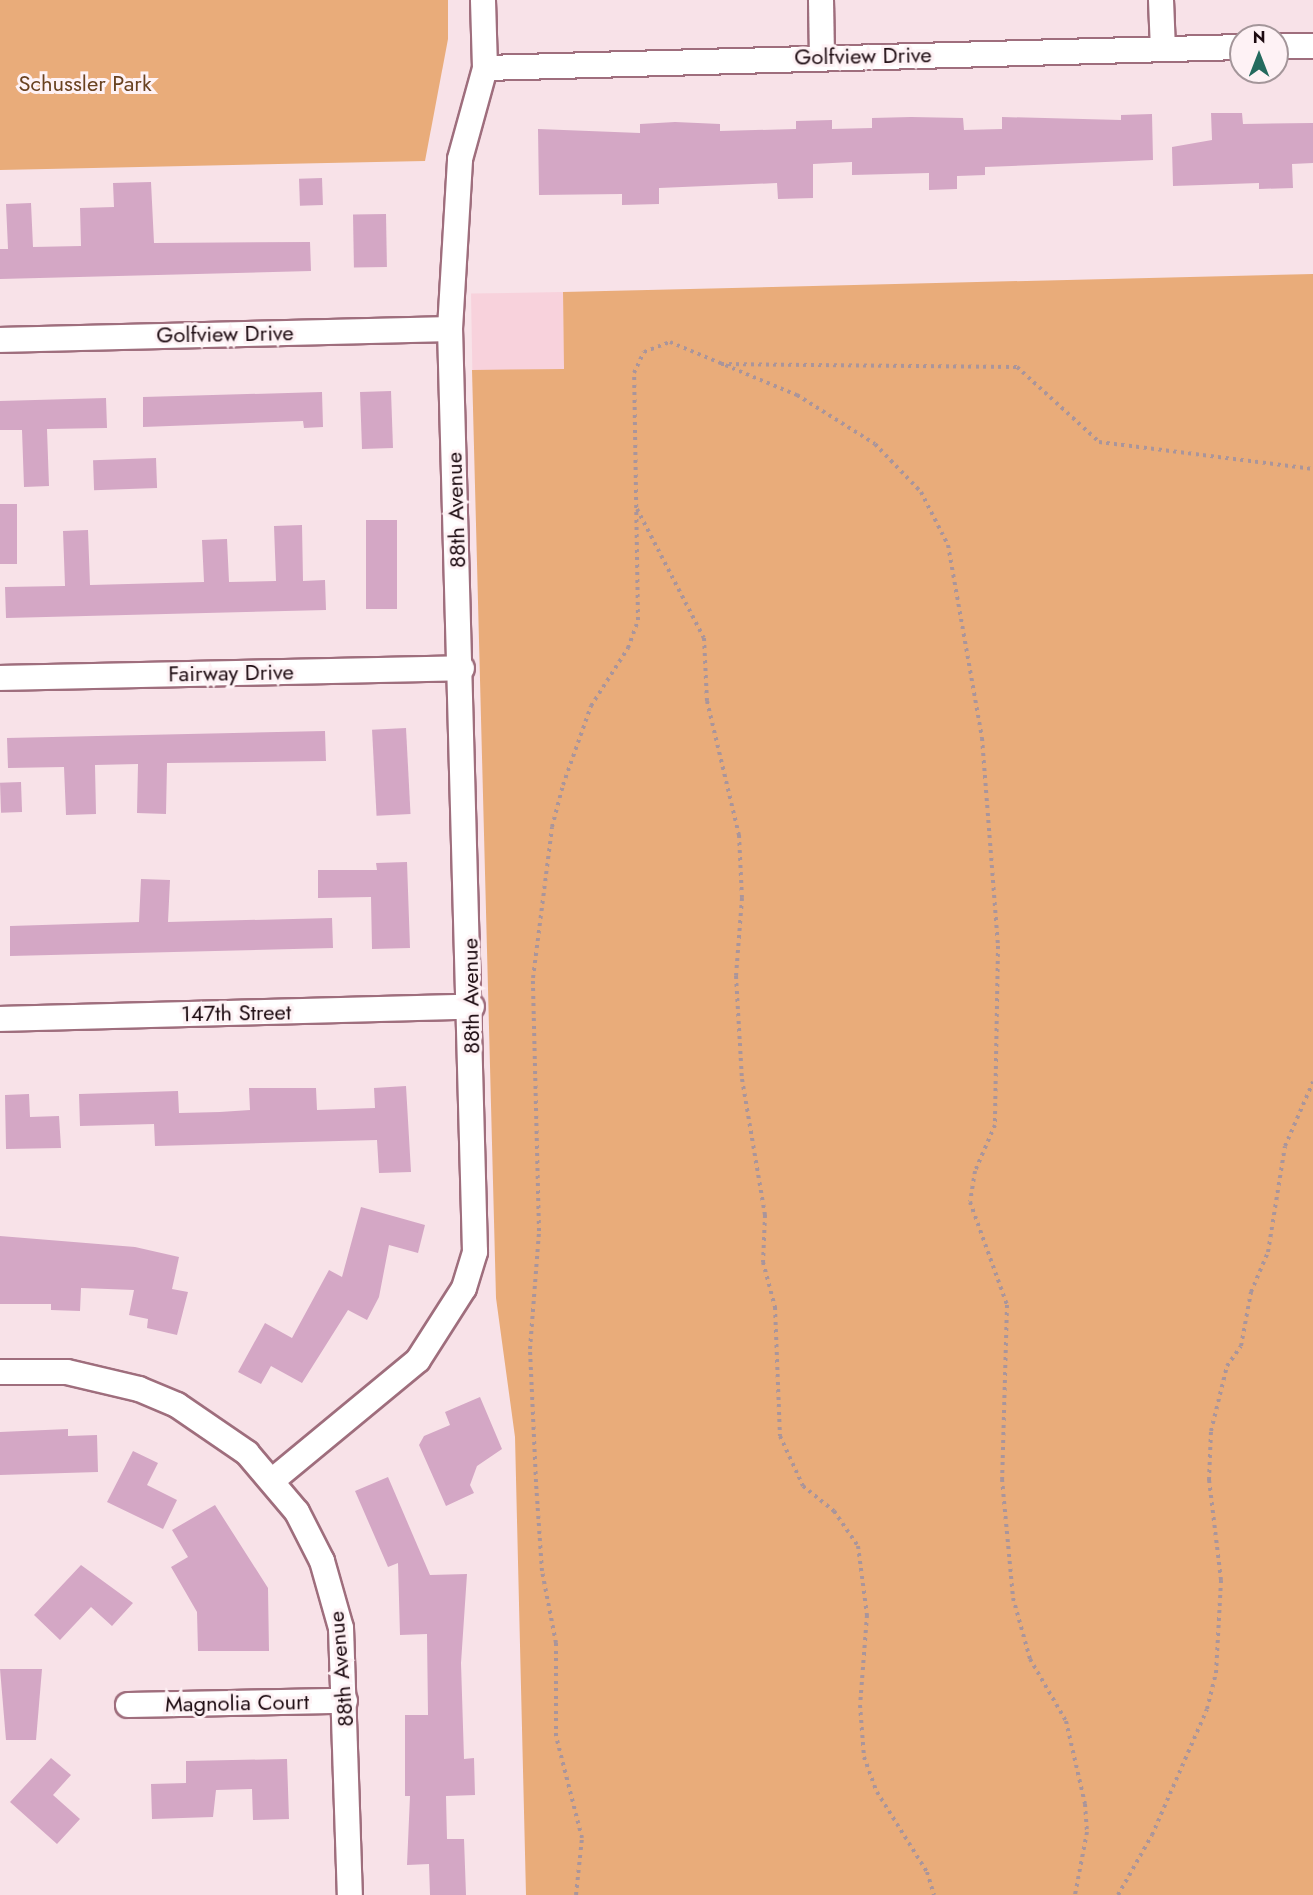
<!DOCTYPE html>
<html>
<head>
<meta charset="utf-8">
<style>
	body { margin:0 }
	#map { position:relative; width:1313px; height:1895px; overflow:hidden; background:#f8e2e8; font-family:Jost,sans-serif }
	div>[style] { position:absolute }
	.built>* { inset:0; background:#f8d2dc; transform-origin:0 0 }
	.green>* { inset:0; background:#e9ac7a }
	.building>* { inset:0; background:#d4a7c5; transform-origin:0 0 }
	.path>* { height:4px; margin-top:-2px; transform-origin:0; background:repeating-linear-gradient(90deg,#aa959b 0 3px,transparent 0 7.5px) }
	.roads { filter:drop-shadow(2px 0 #9f6e7d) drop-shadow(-2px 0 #9f6e7d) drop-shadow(0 2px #9f6e7d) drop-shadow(0 -2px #9f6e7d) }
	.minor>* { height:24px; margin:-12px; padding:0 12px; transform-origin:12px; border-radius:12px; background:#fff }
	span { translate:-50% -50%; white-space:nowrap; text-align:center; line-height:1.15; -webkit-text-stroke:6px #fef2f5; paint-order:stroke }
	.street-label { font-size:22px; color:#1d0b11 }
	.park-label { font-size:22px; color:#694220 }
	.north { position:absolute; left:1229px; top:24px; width:60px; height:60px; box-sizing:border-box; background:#fef2f5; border:2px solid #a4969a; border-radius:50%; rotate:0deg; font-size:16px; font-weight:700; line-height:24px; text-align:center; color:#1d0b11 }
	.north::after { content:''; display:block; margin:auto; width:21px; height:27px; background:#246a5e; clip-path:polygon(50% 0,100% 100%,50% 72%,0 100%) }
</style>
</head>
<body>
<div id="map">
	<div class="built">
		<i style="left:563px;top:292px;width:77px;height:92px;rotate:89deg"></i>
	</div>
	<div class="green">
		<i style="clip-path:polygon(0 0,448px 0,448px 39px,425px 161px,0 170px)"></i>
		<i style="clip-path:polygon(1313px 274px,1313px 1895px,526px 1895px,515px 1437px,496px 1298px,472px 370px,564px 369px,563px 292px)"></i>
	</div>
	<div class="building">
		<i style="clip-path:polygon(1211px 113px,1242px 113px,1243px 124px,1313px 123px,1313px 163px,1292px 164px,1293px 188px,1259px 189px,1259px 183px,1173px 186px,1172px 147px,1212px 140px)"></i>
		<i style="clip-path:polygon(1152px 114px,1153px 160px,985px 167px,985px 175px,957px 176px,957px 189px,929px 190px,929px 173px,852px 175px,852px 162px,813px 164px,813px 198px,778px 199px,777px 183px,659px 188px,659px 204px,622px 205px,622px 194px,539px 195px,538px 129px,640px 133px,640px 124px,675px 122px,720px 124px,720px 131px,796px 129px,796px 121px,832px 120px,832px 129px,872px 128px,872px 118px,911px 117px,963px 118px,964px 130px,1002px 129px,1002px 117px,1121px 120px,1121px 115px)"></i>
		<i style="left:322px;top:178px;width:27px;height:23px;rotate:88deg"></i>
		<i style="clip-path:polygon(151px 182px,154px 243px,310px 242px,311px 271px,0 279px,0 249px,8px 249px,6px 204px,31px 203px,33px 247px,81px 246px,80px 208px,114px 207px,113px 183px)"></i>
		<i style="left:386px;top:214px;width:53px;height:33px;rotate:89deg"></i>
		<i style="left:391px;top:391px;width:57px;height:31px;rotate:88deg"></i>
		<i style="clip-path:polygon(322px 392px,323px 427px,304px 428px,303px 421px,143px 427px,143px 397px)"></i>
		<i style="clip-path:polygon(106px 398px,107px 428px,47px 429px,49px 486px,24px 487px,22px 430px,0 430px,0 401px)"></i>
		<i style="left:156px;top:458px;width:30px;height:63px;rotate:88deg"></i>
		<i style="left:0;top:504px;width:17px;height:60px"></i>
		<i style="left:366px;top:520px;width:31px;height:89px"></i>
		<i style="clip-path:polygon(302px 525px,303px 581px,325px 580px,326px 610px,6px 618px,5px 587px,65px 586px,63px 531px,88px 530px,90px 585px,204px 582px,202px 540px,227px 539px,229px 582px,276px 581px,274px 526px)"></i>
		<i style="left:406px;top:728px;width:86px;height:34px;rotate:87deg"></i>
		<i style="clip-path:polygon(325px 731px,326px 761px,167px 763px,166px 814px,137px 813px,138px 764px,95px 765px,96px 814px,66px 815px,64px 767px,8px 768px,7px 738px)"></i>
		<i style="left:21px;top:782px;width:30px;height:21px;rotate:88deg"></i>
		<i style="clip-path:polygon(407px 862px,410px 948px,372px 949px,371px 897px,318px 898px,318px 870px,377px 870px,376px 863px)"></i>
		<i style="clip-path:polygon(141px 879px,170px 880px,168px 922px,332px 918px,333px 948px,10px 956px,10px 926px,139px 922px)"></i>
		<i style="clip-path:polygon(406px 1086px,411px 1172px,379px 1173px,377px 1140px,155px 1146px,154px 1124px,80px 1126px,79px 1094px,178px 1091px,179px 1113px,220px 1112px,250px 1110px,249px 1088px,316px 1088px,317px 1110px,375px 1108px,374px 1088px)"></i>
		<i style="clip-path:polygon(29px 1094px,30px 1117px,59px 1116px,61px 1148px,6px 1149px,5px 1095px)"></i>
		<i style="clip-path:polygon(361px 1207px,425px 1225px,418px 1253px,389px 1245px,379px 1297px,367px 1320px,348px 1310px,302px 1383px,271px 1366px,261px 1384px,238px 1372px,265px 1323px,292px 1338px,329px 1270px,342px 1277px)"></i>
		<i style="clip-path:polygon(0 1236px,135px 1247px,179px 1257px,172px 1289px,188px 1292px,177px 1335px,147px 1328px,148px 1319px,129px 1315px,134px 1290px,81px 1288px,80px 1311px,51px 1310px,51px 1304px,0 1304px)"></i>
		<i style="clip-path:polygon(480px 1397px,502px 1449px,477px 1466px,470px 1485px,474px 1493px,446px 1506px,419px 1445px,424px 1436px,450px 1425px,445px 1412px)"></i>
		<i style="clip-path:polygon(68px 1429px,68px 1436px,97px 1435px,98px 1472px,0 1475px,0 1432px)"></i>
		<i style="clip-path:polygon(133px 1451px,158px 1463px,147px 1485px,177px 1500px,163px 1529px,107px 1502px)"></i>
		<i style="clip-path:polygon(388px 1477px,430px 1575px,467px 1574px,461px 1663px,464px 1759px,474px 1758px,475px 1795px,446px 1796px,447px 1839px,464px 1839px,466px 1895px,430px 1895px,429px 1864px,407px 1865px,410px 1796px,405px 1796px,405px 1715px,428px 1715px,427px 1634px,400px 1635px,398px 1563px,388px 1567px,355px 1491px)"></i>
		<i style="clip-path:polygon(215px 1505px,268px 1588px,269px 1651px,198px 1651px,197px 1612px,171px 1567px,188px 1557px,172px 1530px)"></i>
		<i style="clip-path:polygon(81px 1565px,133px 1603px,112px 1626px,91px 1607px,60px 1640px,34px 1615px)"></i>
		<i style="clip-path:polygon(0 1669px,42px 1669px,36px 1740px,6px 1740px)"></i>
		<i style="clip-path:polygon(51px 1758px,71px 1775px,53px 1795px,80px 1819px,57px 1844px,10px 1802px)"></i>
		<i style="clip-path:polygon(287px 1759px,289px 1819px,253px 1820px,252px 1789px,216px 1790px,213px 1817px,152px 1819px,151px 1784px,186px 1783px,186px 1761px)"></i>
	</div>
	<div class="path">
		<i style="left:721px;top:364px;width:296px;rotate:0.6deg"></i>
		<i style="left:1017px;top:367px;width:111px;rotate:42.4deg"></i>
		<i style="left:1099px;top:442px;width:216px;rotate:7.2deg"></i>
		<i style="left:637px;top:509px;width:145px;rotate:62.6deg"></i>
		<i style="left:704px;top:638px;width:63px;rotate:87.3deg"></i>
		<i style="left:707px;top:701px;width:138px;rotate:76.6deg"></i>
		<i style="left:739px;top:835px;width:63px;rotate:87.3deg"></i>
		<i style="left:742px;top:898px;width:78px;rotate:94.4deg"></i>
		<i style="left:736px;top:976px;width:103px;rotate:86.7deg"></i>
		<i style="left:742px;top:1079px;width:138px;rotate:80.4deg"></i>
		<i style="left:765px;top:1215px;width:47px;rotate:92.4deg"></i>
		<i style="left:763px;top:1262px;width:47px;rotate:75.1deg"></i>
		<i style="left:775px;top:1307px;width:129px;rotate:87.8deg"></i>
		<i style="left:780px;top:1436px;width:55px;rotate:65.3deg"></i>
		<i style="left:803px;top:1486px;width:40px;rotate:39deg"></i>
		<i style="left:834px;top:1511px;width:42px;rotate:55.6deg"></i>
		<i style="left:858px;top:1546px;width:70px;rotate:82.6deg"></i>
		<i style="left:867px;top:1615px;width:90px;rotate:94.4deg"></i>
		<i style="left:860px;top:1705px;width:52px;rotate:85.6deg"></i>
		<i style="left:864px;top:1757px;width:37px;rotate:70deg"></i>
		<i style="left:877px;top:1792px;width:94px;rotate:58deg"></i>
		<i style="left:927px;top:1872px;width:24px;rotate:73deg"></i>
		<i style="left:576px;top:1895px;width:57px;rotate:-84deg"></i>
		<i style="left:582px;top:1838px;width:105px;rotate:-104.3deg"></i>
		<i style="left:556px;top:1736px;width:93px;rotate:-90deg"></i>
		<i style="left:556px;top:1643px;width:73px;rotate:-101deg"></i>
		<i style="left:542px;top:1571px;width:89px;rotate:-93.9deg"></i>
		<i style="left:536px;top:1482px;width:133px;rotate:-92.6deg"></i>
		<i style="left:530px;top:1349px;width:118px;rotate:-85.6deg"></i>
		<i style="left:539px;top:1231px;width:253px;rotate:-91.4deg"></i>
		<i style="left:533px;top:978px;width:152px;rotate:-82.8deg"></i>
		<i style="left:552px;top:827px;width:43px;rotate:-75.3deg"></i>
		<i style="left:563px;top:785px;width:84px;rotate:-70.5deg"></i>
		<i style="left:591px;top:706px;width:69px;rotate:-57.5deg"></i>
		<i style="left:628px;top:648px;width:30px;rotate:-70deg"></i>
		<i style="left:638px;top:620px;width:247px;rotate:-90.9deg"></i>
		<i style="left:634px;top:373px;width:23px;rotate:-65deg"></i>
		<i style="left:644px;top:352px;width:28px;rotate:-21deg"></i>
		<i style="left:670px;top:342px;width:138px;rotate:22.7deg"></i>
		<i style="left:797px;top:395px;width:92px;rotate:32.1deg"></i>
		<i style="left:875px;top:444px;width:66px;rotate:46.2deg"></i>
		<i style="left:921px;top:492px;width:59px;rotate:63deg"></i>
		<i style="left:948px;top:545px;width:196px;rotate:80deg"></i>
		<i style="left:982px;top:738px;width:209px;rotate:85.6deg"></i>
		<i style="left:998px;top:946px;width:179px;rotate:91deg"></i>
		<i style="left:995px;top:1125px;width:50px;rotate:113.5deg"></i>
		<i style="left:975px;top:1171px;width:31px;rotate:99deg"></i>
		<i style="left:970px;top:1202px;width:109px;rotate:70.2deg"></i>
		<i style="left:1007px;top:1305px;width:174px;rotate:91.6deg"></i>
		<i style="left:1002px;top:1479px;width:120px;rotate:84.7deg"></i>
		<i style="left:1013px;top:1598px;width:63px;rotate:74.4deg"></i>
		<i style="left:1030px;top:1659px;width:72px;rotate:59.9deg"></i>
		<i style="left:1066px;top:1721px;width:85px;rotate:77.1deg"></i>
		<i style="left:1085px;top:1804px;width:28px;rotate:86deg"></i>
		<i style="left:1087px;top:1832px;width:64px;rotate:100.8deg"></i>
		<i style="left:1118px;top:1895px;width:69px;rotate:-60.5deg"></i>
		<i style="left:1152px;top:1835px;width:137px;rotate:-66.4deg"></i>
		<i style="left:1207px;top:1709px;width:37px;rotate:-76deg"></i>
		<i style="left:1216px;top:1673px;width:93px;rotate:-86.9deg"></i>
		<i style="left:1221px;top:1580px;width:101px;rotate:-96.8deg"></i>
		<i style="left:1209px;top:1480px;width:49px;rotate:-87.7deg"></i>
		<i style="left:1211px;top:1431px;width:67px;rotate:-76.2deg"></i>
		<i style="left:1227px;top:1366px;width:24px;rotate:-55deg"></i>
		<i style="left:1241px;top:1346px;width:55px;rotate:-79.5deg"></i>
		<i style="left:1251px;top:1292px;width:43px;rotate:-67deg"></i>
		<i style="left:1268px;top:1252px;width:107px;rotate:-80.9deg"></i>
		<i style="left:1285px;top:1146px;width:70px;rotate:-66.4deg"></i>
	</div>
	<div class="roads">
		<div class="minor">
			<i style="left:821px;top:0;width:57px;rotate:89deg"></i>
			<i style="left:1161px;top:0;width:49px;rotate:87.7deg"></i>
			<i style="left:1277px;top:46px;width:36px"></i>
			<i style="left:485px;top:68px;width:756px;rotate:-1.59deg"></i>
			<i style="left:0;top:340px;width:450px;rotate:-1.4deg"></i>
			<i style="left:0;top:678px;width:462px;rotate:-1.2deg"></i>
			<i style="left:0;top:1019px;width:472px;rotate:-1.5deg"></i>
			<i style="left:0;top:1372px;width:67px"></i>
			<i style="left:67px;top:1372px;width:74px;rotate:13.3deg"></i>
			<i style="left:139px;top:1389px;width:41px;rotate:22.8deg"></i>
			<i style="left:177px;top:1405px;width:85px;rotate:34.4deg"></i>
			<i style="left:247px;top:1453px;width:77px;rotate:49.7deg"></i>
			<i style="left:297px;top:1512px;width:55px;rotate:63deg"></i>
			<i style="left:322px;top:1561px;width:70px;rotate:74.2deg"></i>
			<i style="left:341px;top:1628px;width:267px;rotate:88.1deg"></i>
			<i style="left:273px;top:1480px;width:188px;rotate:-39.6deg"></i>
			<i style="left:418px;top:1360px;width:85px;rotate:-57.4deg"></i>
			<i style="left:464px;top:1288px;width:38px;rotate:-73deg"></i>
			<i style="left:475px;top:1252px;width:923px;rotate:-91.55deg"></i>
			<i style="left:450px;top:329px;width:170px;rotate:-86.6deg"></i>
			<i style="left:460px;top:159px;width:94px;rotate:-74.6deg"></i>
			<i style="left:485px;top:68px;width:68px;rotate:-91.7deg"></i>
			<i style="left:128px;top:1705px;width:217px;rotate:-1.1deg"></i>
		</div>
	</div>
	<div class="street-label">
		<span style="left:863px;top:56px;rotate:-1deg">Golfview Drive</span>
		<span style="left:225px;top:334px;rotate:-1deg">Golfview Drive</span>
		<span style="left:456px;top:510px;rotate:-92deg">88th Avenue</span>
		<span style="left:231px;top:673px;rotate:-1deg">Fairway Drive</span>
		<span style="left:471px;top:996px;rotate:-91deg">88th Avenue</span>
		<span style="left:236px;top:1013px;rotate:-1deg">147th Street</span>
		<span style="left:341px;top:1669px;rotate:-95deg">88th Avenue</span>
		<span style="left:237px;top:1703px;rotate:-1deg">Magnolia Court</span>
	</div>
	<div class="park-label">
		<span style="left:85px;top:84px">Schussler Park</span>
	</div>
	<div class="north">N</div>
</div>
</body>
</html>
